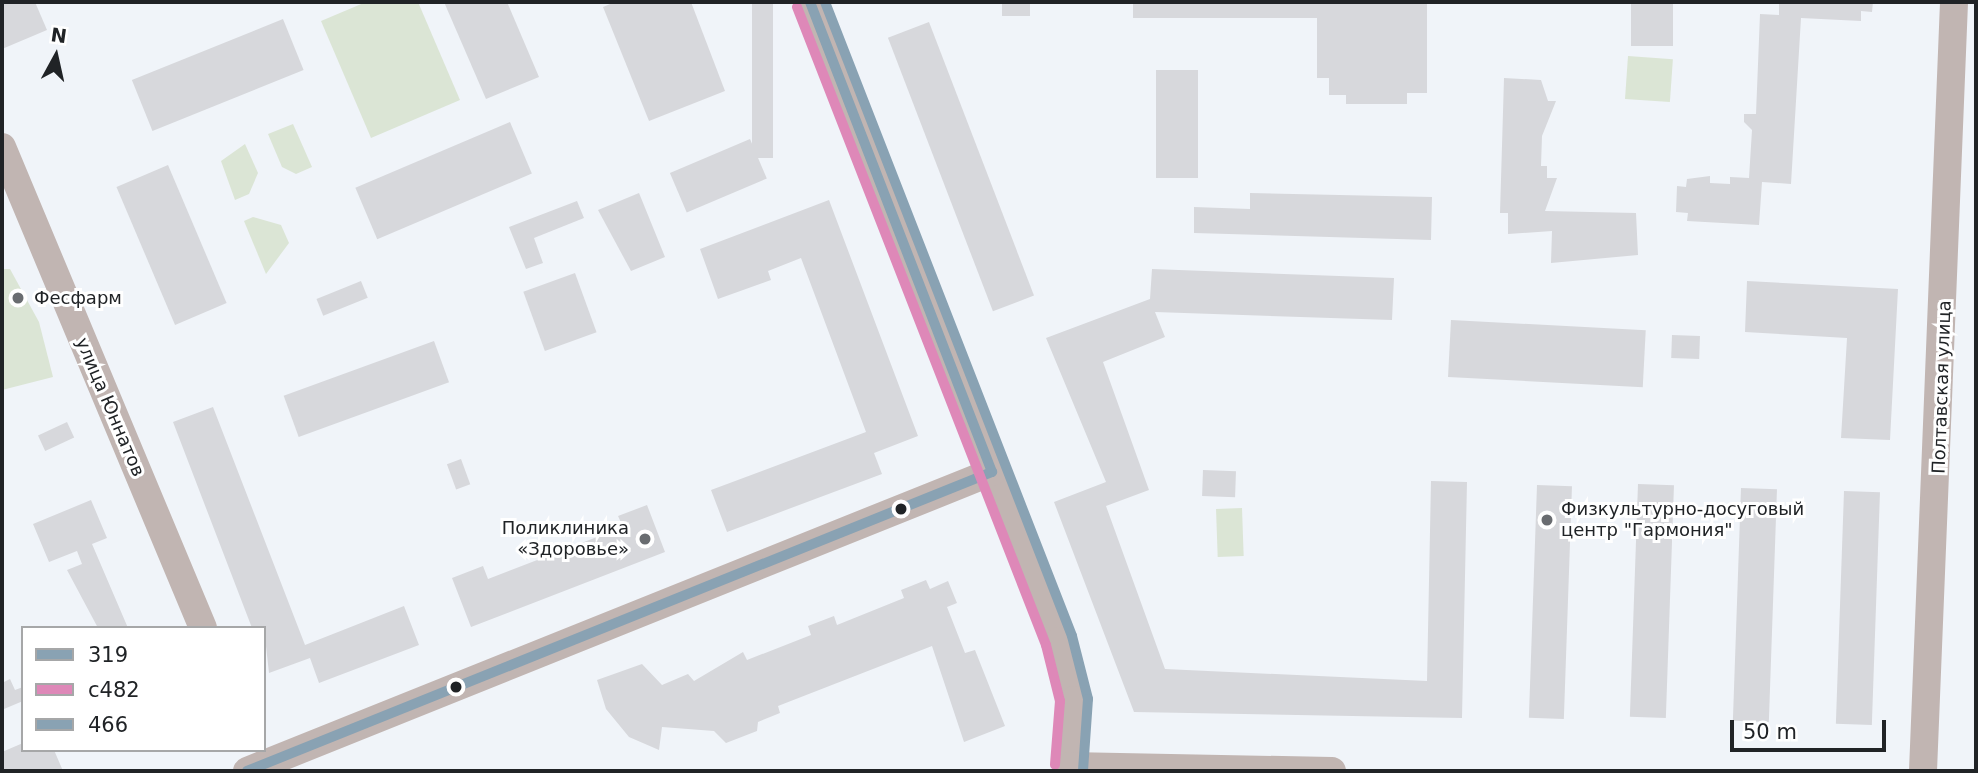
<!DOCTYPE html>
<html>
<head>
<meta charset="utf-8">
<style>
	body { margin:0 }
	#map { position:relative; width:1978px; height:773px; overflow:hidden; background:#f0f4f9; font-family:"DejaVu Sans",sans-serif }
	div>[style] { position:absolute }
	.green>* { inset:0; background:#dbe5d5; transform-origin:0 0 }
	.building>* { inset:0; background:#d7d8dc; transform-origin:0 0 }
	.minor>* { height:28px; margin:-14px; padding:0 14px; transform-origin:14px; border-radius:14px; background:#c1b5b2 }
	.bus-1>* { height:10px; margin:-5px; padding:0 5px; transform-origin:5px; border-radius:5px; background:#89a2b3 }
	.bus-2>* { height:10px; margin:-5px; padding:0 5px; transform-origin:5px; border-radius:5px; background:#de88b8 }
	.bus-3>* { height:10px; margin:-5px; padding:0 5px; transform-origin:5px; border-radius:5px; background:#89a2b3 }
	.dots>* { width:19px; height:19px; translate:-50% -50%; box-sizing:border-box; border:4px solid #fff; border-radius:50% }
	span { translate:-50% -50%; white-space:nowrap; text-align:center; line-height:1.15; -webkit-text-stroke:6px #fff; paint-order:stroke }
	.poi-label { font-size:18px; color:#202326 }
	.left { translate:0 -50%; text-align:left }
	.right { translate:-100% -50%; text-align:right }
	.street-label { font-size:18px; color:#202326 }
	.frame { position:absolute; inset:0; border:4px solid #202326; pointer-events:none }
	.legend { position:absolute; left:21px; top:626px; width:245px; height:126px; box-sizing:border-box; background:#fff; border:2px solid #a6a7a8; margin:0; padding:9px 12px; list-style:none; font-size:21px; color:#202326 }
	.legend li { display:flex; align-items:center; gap:14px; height:35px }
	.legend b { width:35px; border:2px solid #a6a7a8 }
	.north { position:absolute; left:21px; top:21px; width:70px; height:70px; -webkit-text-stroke:5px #fff; paint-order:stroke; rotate:8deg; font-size:19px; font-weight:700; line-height:28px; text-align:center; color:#202326 }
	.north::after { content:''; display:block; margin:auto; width:24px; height:32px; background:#202326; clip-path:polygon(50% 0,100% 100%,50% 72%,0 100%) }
	.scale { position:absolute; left:1730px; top:720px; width:156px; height:32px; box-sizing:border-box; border:4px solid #202326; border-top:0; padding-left:9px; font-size:21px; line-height:24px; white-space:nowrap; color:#202326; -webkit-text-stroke:5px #fff; paint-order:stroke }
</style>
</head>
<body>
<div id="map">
	<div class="green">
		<i style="clip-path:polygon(366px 2px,418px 2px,460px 100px,371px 138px,321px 21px)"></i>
		<i style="left:1628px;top:56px;width:45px;height:43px;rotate:4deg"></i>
		<i style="clip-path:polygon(293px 124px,312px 167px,296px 174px,282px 167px,268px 134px)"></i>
		<i style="clip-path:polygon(245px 144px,258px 173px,249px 194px,235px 200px,221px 161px)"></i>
		<i style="clip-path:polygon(253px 217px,281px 225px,289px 243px,266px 274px,244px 221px)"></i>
		<i style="clip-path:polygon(2px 269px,10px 269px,39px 322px,53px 377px,2px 390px)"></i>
		<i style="left:1242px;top:508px;width:48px;height:26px;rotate:88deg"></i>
	</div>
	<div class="building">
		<i style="clip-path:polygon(2px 2px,35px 2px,47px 30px,2px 49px)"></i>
		<i style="clip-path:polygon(444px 2px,507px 2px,539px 77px,486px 99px)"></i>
		<i style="clip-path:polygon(615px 2px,691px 2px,725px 91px,649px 121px,603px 7px)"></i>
		<i style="left:752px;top:2px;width:21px;height:156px"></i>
		<i style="left:1002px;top:2px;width:28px;height:14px"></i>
		<i style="clip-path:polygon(1133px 2px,1427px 2px,1427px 93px,1407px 93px,1407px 104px,1346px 104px,1346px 95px,1329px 95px,1329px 78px,1317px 78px,1317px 18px,1133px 18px)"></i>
		<i style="left:1631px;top:2px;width:42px;height:44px"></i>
		<i style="clip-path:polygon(1779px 2px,1873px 2px,1872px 12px,1861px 11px,1861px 21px,1801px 18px,1791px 184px,1762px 182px,1759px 225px,1687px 221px,1688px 213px,1676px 212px,1677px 186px,1686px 187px,1687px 179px,1710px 176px,1710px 183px,1730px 184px,1730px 177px,1749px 178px,1752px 130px,1744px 122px,1744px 114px,1756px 114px,1760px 14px,1779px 15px)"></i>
		<i style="left:283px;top:19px;width:55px;height:163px;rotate:68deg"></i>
		<i style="left:929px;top:22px;width:293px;height:44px;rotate:69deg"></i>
		<i style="left:1156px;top:70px;width:42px;height:108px"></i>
		<i style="clip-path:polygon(1504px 78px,1541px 80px,1548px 101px,1556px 101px,1542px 136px,1541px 166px,1547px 166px,1547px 178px,1557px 178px,1545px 211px,1636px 213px,1638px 255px,1551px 263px,1552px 231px,1508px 234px,1508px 213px,1500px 213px)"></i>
		<i style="left:510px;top:122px;width:56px;height:168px;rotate:67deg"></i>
		<i style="left:750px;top:139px;width:43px;height:87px;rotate:67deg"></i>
		<i style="left:168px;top:165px;width:150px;height:56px;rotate:67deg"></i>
		<i style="clip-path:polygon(639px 193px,665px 257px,631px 271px,598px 210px)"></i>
		<i style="clip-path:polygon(1250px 193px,1432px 197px,1431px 240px,1194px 233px,1194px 207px,1250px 209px)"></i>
		<i style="clip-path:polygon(829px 200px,918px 436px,874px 453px,882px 474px,727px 532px,711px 490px,866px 432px,801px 258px,768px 271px,771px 280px,718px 299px,700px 249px)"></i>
		<i style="clip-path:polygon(577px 201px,584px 218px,534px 238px,543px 263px,526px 269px,509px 227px)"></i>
		<i style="clip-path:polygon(1152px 269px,1394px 278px,1392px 320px,1155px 312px,1165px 337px,1103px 362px,1149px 490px,1106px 506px,1165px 669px,1427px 681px,1431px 481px,1467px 482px,1462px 718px,1134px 712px,1054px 502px,1106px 482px,1046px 338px,1150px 299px)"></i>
		<i style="left:575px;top:273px;width:63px;height:55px;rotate:70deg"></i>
		<i style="left:361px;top:281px;width:18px;height:48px;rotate:68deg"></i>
		<i style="clip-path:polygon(1747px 281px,1898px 289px,1890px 440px,1841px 438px,1847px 338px,1745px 332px)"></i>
		<i style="left:1451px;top:320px;width:195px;height:57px;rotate:3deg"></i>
		<i style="left:1672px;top:335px;width:28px;height:23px;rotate:2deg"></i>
		<i style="left:434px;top:341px;width:44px;height:160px;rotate:70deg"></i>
		<i style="clip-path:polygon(213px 407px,305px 645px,404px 606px,419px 645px,319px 683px,310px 658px,269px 673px,264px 628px,252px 628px,173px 422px)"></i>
		<i style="left:67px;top:422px;width:17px;height:32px;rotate:65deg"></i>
		<i style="left:461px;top:459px;width:27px;height:15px;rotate:70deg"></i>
		<i style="left:1203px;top:470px;width:33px;height:26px;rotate:2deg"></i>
		<i style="left:1638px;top:484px;width:36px;height:233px;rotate:2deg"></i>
		<i style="left:1537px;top:485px;width:35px;height:233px;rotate:2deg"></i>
		<i style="left:1741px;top:488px;width:36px;height:233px;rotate:2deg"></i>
		<i style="left:1844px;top:491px;width:36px;height:233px;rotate:2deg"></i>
		<i style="clip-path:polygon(91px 500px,107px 538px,92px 544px,128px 628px,98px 628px,67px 570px,82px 564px,77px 551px,49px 562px,33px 524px)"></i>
		<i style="clip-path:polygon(647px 505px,665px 552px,471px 627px,452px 578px,483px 566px,488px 579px,623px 527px,618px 516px)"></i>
		<i style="clip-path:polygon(926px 580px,930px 589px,948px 581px,957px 603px,947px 607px,965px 653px,975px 650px,1005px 726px,964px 742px,932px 646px,778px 706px,780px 713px,758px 722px,757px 731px,726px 743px,714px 731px,662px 727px,659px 750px,629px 737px,606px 709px,597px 680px,642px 664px,662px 685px,688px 674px,694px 681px,743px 652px,747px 660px,811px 635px,808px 626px,834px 616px,837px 625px,904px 598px,901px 590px)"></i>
		<i style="clip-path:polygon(10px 679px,15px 690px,23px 687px,23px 701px,4px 709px,2px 683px)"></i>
		<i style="clip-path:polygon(23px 743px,23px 750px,54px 750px,63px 771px,2px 771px,2px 752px)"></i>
	</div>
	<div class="minor">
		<i style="left:810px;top:2px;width:686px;rotate:68.71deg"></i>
		<i style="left:1059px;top:641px;width:61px;rotate:75.7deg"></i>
		<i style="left:1074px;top:700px;width:71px;rotate:94deg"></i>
		<i style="left:2px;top:147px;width:521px;rotate:67.32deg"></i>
		<i style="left:1069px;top:766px;width:263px;rotate:1.1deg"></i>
		<i style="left:247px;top:771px;width:803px;rotate:-21.87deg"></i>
		<i style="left:1923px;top:771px;width:770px;rotate:-87.69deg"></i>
	</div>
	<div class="bus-1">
		<i style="left:810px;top:2px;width:504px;rotate:68.83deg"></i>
		<i style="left:247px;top:771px;width:803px;rotate:-21.87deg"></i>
	</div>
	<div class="bus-2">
		<i style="left:797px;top:7px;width:685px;rotate:68.68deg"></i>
		<i style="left:1046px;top:645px;width:58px;rotate:76deg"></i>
		<i style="left:1060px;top:701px;width:64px;rotate:94.5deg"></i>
	</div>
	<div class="bus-3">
		<i style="left:825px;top:2px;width:680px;rotate:68.71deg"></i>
		<i style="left:1072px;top:636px;width:65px;rotate:75.7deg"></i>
		<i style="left:1088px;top:699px;width:72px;rotate:94deg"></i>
	</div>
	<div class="dots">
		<i style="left:18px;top:298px;background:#696c70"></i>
		<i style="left:901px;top:509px;background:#202326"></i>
		<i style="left:1547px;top:520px;background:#696c70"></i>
		<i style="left:645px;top:539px;background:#696c70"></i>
		<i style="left:456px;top:687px;background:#202326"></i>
	</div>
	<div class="poi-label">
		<span class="left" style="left:34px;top:298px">Фесфарм</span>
		<span class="left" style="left:1561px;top:520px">Физкультурно-досуговый<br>центр "Гармония"</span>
		<span class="right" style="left:629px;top:539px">Поликлиника<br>«Здоровье»</span>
	</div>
	<div class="street-label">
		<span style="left:1942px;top:387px;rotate:-88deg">Полтавская улица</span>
		<span style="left:110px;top:407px;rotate:67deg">улица Юннатов</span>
	</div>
	<div class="frame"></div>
	<ul class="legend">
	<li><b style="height:9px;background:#89a2b3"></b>319</li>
	<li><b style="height:9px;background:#de88b8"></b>с482</li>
	<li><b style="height:9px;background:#89a2b3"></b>466</li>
	</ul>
	<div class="north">N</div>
	<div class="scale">50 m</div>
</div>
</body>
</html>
